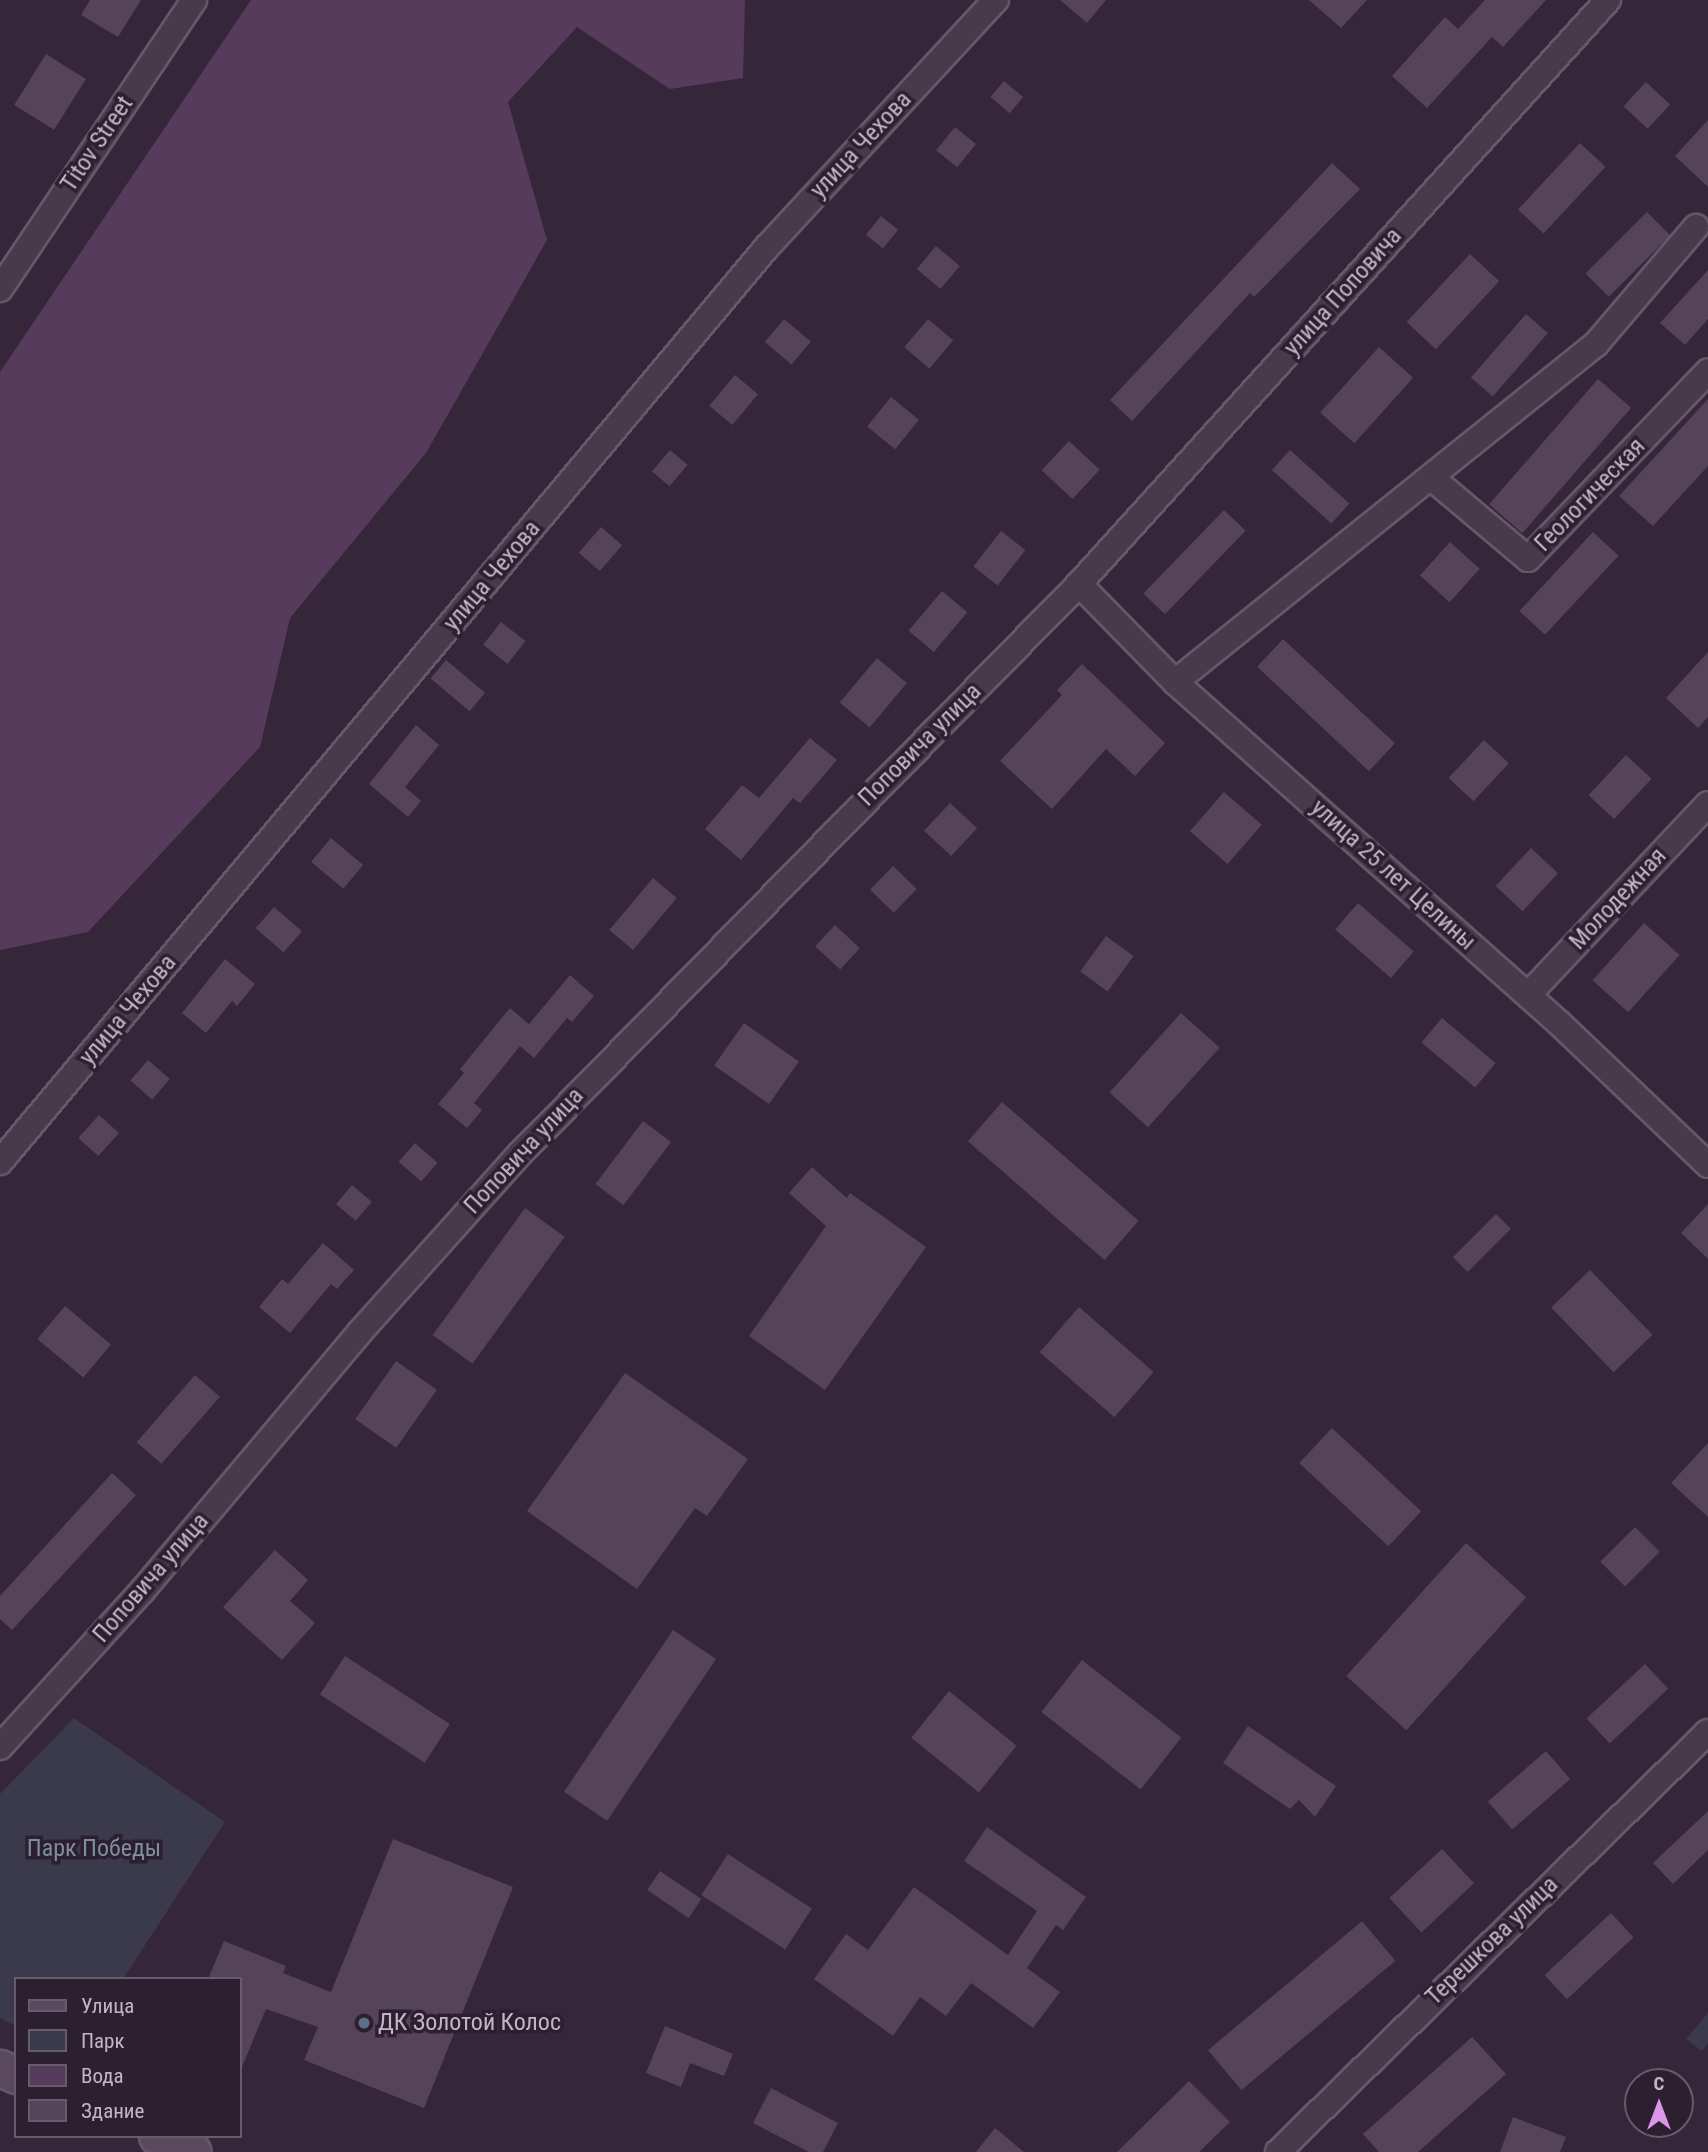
<!DOCTYPE html>
<html>
<head>
<meta charset="utf-8">
<style>
	body { margin:0 }
	#map { position:relative; width:1708px; height:2152px; overflow:hidden; background:#362639; font-family:"Roboto Condensed",sans-serif }
	div>[style] { position:absolute }
	.green>* { inset:0; background:#3b3a4c }
	.water>* { inset:0; background:#563b5c }
	.building>* { inset:0; background:#554359; transform-origin:0 0 }
	.roads { filter:drop-shadow(2px 0 #655868) drop-shadow(-2px 0 #655868) drop-shadow(0 2px #655868) drop-shadow(0 -2px #655868) }
	.street>* { height:24px; margin:-12px; padding:0 12px; transform-origin:12px; border-radius:12px; background:#473a4a }
	.secondary>* { height:35px; margin:-17.5px; padding:0 17.5px; transform-origin:17.5px; border-radius:17.5px; background:#5a485c }
	.dots>* { width:19px; height:19px; translate:-50% -50%; box-sizing:border-box; border:4px solid #2c1f2f; border-radius:50% }
	span { translate:-50% -50%; white-space:nowrap; text-align:center; line-height:1.15; -webkit-text-stroke:7px #2c1f2f; paint-order:stroke }
	.street-label { font-size:24px; color:#c3b5c5 }
	.park-label { font-size:24px; color:#7d8e9e }
	.poi-label { font-size:24px; color:#c3b5c5 }
	.left { translate:0 -50%; text-align:left }
	.legend { position:absolute; left:14px; top:1977px; width:228px; height:161px; box-sizing:border-box; background:#2c1f2f; border:2px solid #685b6b; margin:0; padding:9px 12px; list-style:none; font-size:21px; color:#c3b5c5 }
	.legend li { display:flex; align-items:center; gap:14px; height:35px }
	.legend b { width:35px; border:2px solid #685b6b }
	.north { position:absolute; left:1624px; top:2068px; width:70px; height:70px; box-sizing:border-box; background:#2c1f2f; border:2px solid #685b6b; border-radius:50%; rotate:0deg; font-size:19px; font-weight:700; line-height:28px; text-align:center; color:#c3b5c5 }
	.north::after { content:''; display:block; margin:auto; width:24px; height:32px; background:#dd95ea; clip-path:polygon(50% 0,100% 100%,50% 72%,0 100%) }
</style>
</head>
<body>
<div id="map">
	<div class="green">
		<i style="clip-path:polygon(74px 1718px,225px 1822px,123px 1979px,16px 1979px,16px 2026px,0 2018px,0 1794px)"></i>
		<i style="clip-path:polygon(1708px 2013px,1708px 2043px,1702px 2051px,1686px 2039px)"></i>
	</div>
	<div class="water">
		<i style="clip-path:polygon(251px 0,745px 0,743px 78px,670px 89px,577px 27px,508px 102px,547px 240px,426px 453px,290px 618px,260px 747px,88px 932px,0 950px,0 372px)"></i>
	</div>
	<div class="building">
		<i style="clip-path:polygon(90px 0,141px 0,118px 37px,81px 15px)"></i>
		<i style="clip-path:polygon(1060px 0,1106px 0,1087px 23px)"></i>
		<i style="clip-path:polygon(1309px 0,1367px 0,1341px 28px)"></i>
		<i style="clip-path:polygon(1485px 0,1546px 0,1503px 47px,1492px 37px,1427px 108px,1392px 76px,1445px 17px,1458px 29px)"></i>
		<i style="left:46px;top:54px;width:47px;height:60px;rotate:32deg"></i>
		<i style="left:1004px;top:81px;width:25px;height:21px;rotate:40deg"></i>
		<i style="left:1646px;top:82px;width:33px;height:33px;rotate:43deg"></i>
		<i style="clip-path:polygon(1708px 120px,1708px 187px,1675px 156px)"></i>
		<i style="left:955px;top:127px;width:27px;height:30px;rotate:39deg"></i>
		<i style="left:1580px;top:143px;width:35px;height:91px;rotate:43deg"></i>
		<i style="clip-path:polygon(1332px 163px,1360px 189px,1254px 297px,1250px 293px,1132px 421px,1110px 400px)"></i>
		<i style="left:1647px;top:212px;width:33px;height:87px;rotate:45deg"></i>
		<i style="left:881px;top:216px;width:22px;height:24px;rotate:39deg"></i>
		<i style="left:936px;top:246px;width:31px;height:30px;rotate:40deg"></i>
		<i style="left:1470px;top:254px;width:40px;height:93px;rotate:43deg"></i>
		<i style="clip-path:polygon(1708px 270px,1708px 319px,1685px 345px,1660px 323px)"></i>
		<i style="left:1526px;top:314px;width:29px;height:84px;rotate:41deg"></i>
		<i style="left:784px;top:319px;width:35px;height:30px;rotate:40deg"></i>
		<i style="left:928px;top:319px;width:33px;height:37px;rotate:40deg"></i>
		<i style="left:1379px;top:347px;width:46px;height:88px;rotate:42deg"></i>
		<i style="left:735px;top:375px;width:30px;height:40px;rotate:40deg"></i>
		<i style="left:1598px;top:379px;width:44px;height:166px;rotate:41deg"></i>
		<i style="left:891px;top:397px;width:36px;height:38px;rotate:39deg"></i>
		<i style="clip-path:polygon(1708px 399px,1708px 466px,1653px 526px,1619px 496px)"></i>
		<i style="left:1069px;top:441px;width:42px;height:40px;rotate:43deg"></i>
		<i style="left:670px;top:450px;width:23px;height:28px;rotate:40deg"></i>
		<i style="left:1290px;top:450px;width:80px;height:27px;rotate:42deg"></i>
		<i style="left:1224px;top:510px;width:30px;height:116px;rotate:44deg"></i>
		<i style="left:601px;top:527px;width:28px;height:34px;rotate:41deg"></i>
		<i style="left:1001px;top:531px;width:31px;height:45px;rotate:38deg"></i>
		<i style="left:1593px;top:532px;width:35px;height:108px;rotate:43deg"></i>
		<i style="left:1450px;top:542px;width:40px;height:45px;rotate:42deg"></i>
		<i style="left:942px;top:591px;width:33px;height:52px;rotate:40deg"></i>
		<i style="left:501px;top:622px;width:31px;height:29px;rotate:38deg"></i>
		<i style="left:1283px;top:639px;width:153px;height:38px;rotate:43deg"></i>
		<i style="clip-path:polygon(1708px 652px,1708px 717px,1698px 728px,1666px 698px)"></i>
		<i style="left:877px;top:658px;width:39px;height:58px;rotate:40deg"></i>
		<i style="left:446px;top:660px;width:51px;height:24px;rotate:40deg"></i>
		<i style="clip-path:polygon(1082px 664px,1165px 743px,1135px 776px,1106px 749px,1052px 809px,1000px 761px,1062px 695px,1057px 690px)"></i>
		<i style="clip-path:polygon(416px 725px,439px 745px,405px 787px,421px 801px,408px 817px,369px 784px)"></i>
		<i style="clip-path:polygon(810px 738px,837px 760px,800px 803px,793px 798px,741px 860px,705px 829px,742px 785px,759px 798px)"></i>
		<i style="left:1484px;top:740px;width:34px;height:52px;rotate:43deg"></i>
		<i style="left:1626px;top:755px;width:35px;height:55px;rotate:43deg"></i>
		<i style="left:1224px;top:792px;width:50px;height:52px;rotate:41deg"></i>
		<i style="left:950px;top:803px;width:37px;height:38px;rotate:43deg"></i>
		<i style="left:331px;top:838px;width:42px;height:31px;rotate:40deg"></i>
		<i style="left:1531px;top:848px;width:37px;height:52px;rotate:43deg"></i>
		<i style="left:893px;top:866px;width:33px;height:33px;rotate:44deg"></i>
		<i style="left:653px;top:878px;width:31px;height:68px;rotate:40deg"></i>
		<i style="left:1358px;top:903px;width:74px;height:35px;rotate:41deg"></i>
		<i style="left:274px;top:907px;width:37px;height:28px;rotate:41deg"></i>
		<i style="left:1644px;top:923px;width:48px;height:77px;rotate:42deg"></i>
		<i style="left:835px;top:925px;width:34px;height:29px;rotate:43deg"></i>
		<i style="left:1106px;top:936px;width:34px;height:44px;rotate:36deg"></i>
		<i style="clip-path:polygon(225px 959px,255px 984px,237px 1006px,232px 1001px,206px 1033px,182px 1013px)"></i>
		<i style="clip-path:polygon(570px 975px,594px 996px,572px 1022px,567px 1018px,534px 1058px,520px 1046px,474px 1103px,482px 1110px,467px 1128px,438px 1104px,464px 1073px,460px 1069px,510px 1008px,529px 1024px)"></i>
		<i style="left:1181px;top:1013px;width:52px;height:107px;rotate:42deg"></i>
		<i style="left:1442px;top:1018px;width:70px;height:32px;rotate:40deg"></i>
		<i style="left:744px;top:1023px;width:67px;height:52px;rotate:35deg"></i>
		<i style="left:148px;top:1060px;width:29px;height:27px;rotate:41deg"></i>
		<i style="left:1002px;top:1102px;width:181px;height:52px;rotate:41deg"></i>
		<i style="left:99px;top:1115px;width:27px;height:31px;rotate:42deg"></i>
		<i style="left:643px;top:1121px;width:35px;height:79px;rotate:37deg"></i>
		<i style="left:415px;top:1143px;width:30px;height:25px;rotate:41deg"></i>
		<i style="clip-path:polygon(812px 1167px,847px 1198px,850px 1193px,926px 1247px,825px 1390px,749px 1336px,826px 1226px,789px 1193px)"></i>
		<i style="left:352px;top:1185px;width:26px;height:25px;rotate:40deg"></i>
		<i style="clip-path:polygon(1708px 1204px,1708px 1259px,1681px 1233px)"></i>
		<i style="left:525px;top:1208px;width:49px;height:157px;rotate:36deg"></i>
		<i style="left:1496px;top:1214px;width:21px;height:61px;rotate:45deg"></i>
		<i style="clip-path:polygon(323px 1243px,354px 1270px,337px 1289px,331px 1284px,290px 1333px,259px 1307px,282px 1279px,288px 1284px)"></i>
		<i style="left:1590px;top:1270px;width:90px;height:54px;rotate:46deg"></i>
		<i style="left:65px;top:1306px;width:60px;height:43px;rotate:40deg"></i>
		<i style="left:1079px;top:1307px;width:99px;height:60px;rotate:41deg"></i>
		<i style="left:396px;top:1361px;width:50px;height:71px;rotate:35deg"></i>
		<i style="clip-path:polygon(625px 1373px,748px 1459px,707px 1516px,695px 1508px,637px 1589px,527px 1511px)"></i>
		<i style="left:195px;top:1375px;width:33px;height:89px;rotate:41deg"></i>
		<i style="left:1332px;top:1428px;width:122px;height:48px;rotate:43deg"></i>
		<i style="clip-path:polygon(1708px 1443px,1708px 1517px,1671px 1483px)"></i>
		<i style="clip-path:polygon(112px 1473px,136px 1495px,12px 1630px,0 1619px,0 1596px)"></i>
		<i style="left:1635px;top:1527px;width:35px;height:49px;rotate:45deg"></i>
		<i style="left:1466px;top:1543px;width:81px;height:179px;rotate:42deg"></i>
		<i style="clip-path:polygon(275px 1550px,308px 1580px,290px 1601px,315px 1623px,282px 1660px,223px 1607px)"></i>
		<i style="left:673px;top:1630px;width:52px;height:195px;rotate:34deg"></i>
		<i style="left:345px;top:1656px;width:125px;height:46px;rotate:33deg"></i>
		<i style="left:1082px;top:1660px;width:126px;height:66px;rotate:38deg"></i>
		<i style="left:1645px;top:1664px;width:34px;height:80px;rotate:47deg"></i>
		<i style="left:949px;top:1691px;width:87px;height:60px;rotate:39deg"></i>
		<i style="clip-path:polygon(1248px 1726px,1336px 1786px,1315px 1817px,1299px 1800px,1290px 1809px,1223px 1763px)"></i>
		<i style="left:1546px;top:1751px;width:37px;height:77px;rotate:49deg"></i>
		<i style="clip-path:polygon(1708px 1811px,1708px 1850px,1673px 1884px,1653px 1863px)"></i>
		<i style="clip-path:polygon(987px 1827px,1086px 1897px,1063px 1930px,1056px 1925px,1027px 1968px,1060px 1992px,1033px 2028px,971px 1983px,946px 2016px,920px 1997px,893px 2036px,814px 1979px,846px 1934px,868px 1950px,914px 1887px,1008px 1955px,1037px 1911px,964px 1861px)"></i>
		<i style="clip-path:polygon(393px 1839px,513px 1887px,424px 2108px,304px 2060px,318px 2027px,266px 2009px,240px 2072px,240px 1979px,208px 1979px,224px 1941px,286px 1966px,283px 1973px,331px 1992px)"></i>
		<i style="left:1442px;top:1849px;width:47px;height:72px;rotate:47deg"></i>
		<i style="left:728px;top:1854px;width:100px;height:49px;rotate:33deg"></i>
		<i style="left:660px;top:1871px;width:50px;height:23px;rotate:34deg"></i>
		<i style="left:1611px;top:1913px;width:33px;height:91px;rotate:47deg"></i>
		<i style="left:1362px;top:1921px;width:52px;height:201px;rotate:50deg"></i>
		<i style="clip-path:polygon(665px 2026px,733px 2054px,724px 2076px,690px 2063px,681px 2087px,646px 2073px)"></i>
		<i style="clip-path:polygon(1472px 2037px,1506px 2074px,1418px 2152px,1379px 2152px,1363px 2134px)"></i>
		<i style="clip-path:polygon(1189px 2081px,1230px 2122px,1199px 2152px,1117px 2152px)"></i>
		<i style="clip-path:polygon(771px 2088px,838px 2123px,823px 2152px,809px 2152px,753px 2123px)"></i>
		<i style="clip-path:polygon(1513px 2117px,1566px 2137px,1560px 2152px,1500px 2152px)"></i>
		<i style="clip-path:polygon(995px 2128px,1024px 2152px,976px 2152px)"></i>
	</div>
	<div class="roads">
		<div class="street">
			<i style="left:0;top:289px;width:348px;rotate:-56.1deg"></i>
			<i style="left:1433px;top:479px;width:124px;rotate:40.1deg"></i>
			<i style="left:1528px;top:559px;width:260px;rotate:-46.2deg"></i>
			<i style="left:1079px;top:584px;width:137px;rotate:45.6deg"></i>
			<i style="left:1175px;top:682px;width:514px;rotate:41.61deg"></i>
			<i style="left:1559px;top:1023px;width:206px;rotate:43.6deg"></i>
			<i style="left:1175px;top:682px;width:540px;rotate:-38.76deg"></i>
			<i style="left:1596px;top:344px;width:154px;rotate:-49.5deg"></i>
			<i style="left:1528px;top:995px;width:262px;rotate:-46.7deg"></i>
			<i style="left:0;top:1162px;width:1194px;rotate:-50.03deg"></i>
			<i style="left:767px;top:247px;width:337px;rotate:-47.2deg"></i>
			<i style="left:0;top:1747px;width:211px;rotate:-47.7deg"></i>
			<i style="left:142px;top:1591px;width:337px;rotate:-49.9deg"></i>
			<i style="left:359px;top:1333px;width:238px;rotate:-48.1deg"></i>
			<i style="left:518px;top:1156px;width:801px;rotate:-45.56deg"></i>
			<i style="left:1079px;top:584px;width:788px;rotate:-47.83deg"></i>
			<i style="left:1278px;top:2152px;width:601px;rotate:-44.33deg"></i>
		</div>
		<div class="secondary">
			<i style="left:0;top:2068px;width:17px;rotate:24deg"></i>
			<i style="left:157px;top:2136px;width:39px;rotate:24deg"></i>
		</div>
	</div>
	<div class="dots">
		<i style="left:364px;top:2023px;background:#5c6f8a"></i>
	</div>
	<div class="street-label">
		<span style="left:97px;top:144px;rotate:-56deg">Titov Street</span>
		<span style="left:861px;top:145px;rotate:-47deg">улица Чехова</span>
		<span style="left:1343px;top:292px;rotate:-48deg">улица Поповича</span>
		<span style="left:1590px;top:495px;rotate:-46deg">Геологическая</span>
		<span style="left:492px;top:576px;rotate:-50deg">улица Чехова</span>
		<span style="left:920px;top:745px;rotate:-45deg">Поповича улица</span>
		<span style="left:1393px;top:875px;rotate:42deg">улица 25 лет Целины</span>
		<span style="left:1618px;top:899px;rotate:-47deg">Молодежная</span>
		<span style="left:128px;top:1010px;rotate:-50deg">улица Чехова</span>
		<span style="left:524px;top:1151px;rotate:-47deg">Поповича улица</span>
		<span style="left:151px;top:1578px;rotate:-49deg">Поповича улица</span>
		<span style="left:1492px;top:1941px;rotate:-44deg">Терешкова улица</span>
	</div>
	<div class="park-label">
		<span style="left:94px;top:1849px">Парк Победы</span>
	</div>
	<div class="poi-label">
		<span class="left" style="left:378px;top:2023px">ДК Золотой Колос</span>
	</div>
	<ul class="legend">
	<li><b style="height:9px;background:#5a485c"></b>Улица</li>
	<li><b style="height:19px;background:#3b3a4c"></b>Парк</li>
	<li><b style="height:19px;background:#563b5c"></b>Вода</li>
	<li><b style="height:19px;background:#554359"></b>Здание</li>
	</ul>
	<div class="north">С</div>
</div>
</body>
</html>
